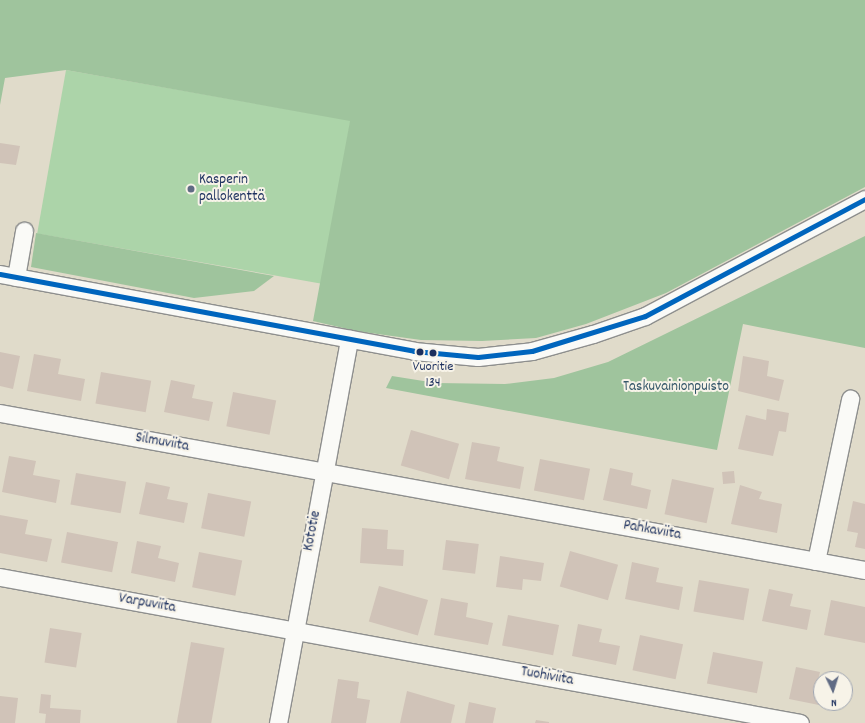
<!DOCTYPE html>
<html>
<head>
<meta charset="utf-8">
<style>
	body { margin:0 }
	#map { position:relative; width:865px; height:723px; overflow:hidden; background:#e0dbca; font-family:Dekko,sans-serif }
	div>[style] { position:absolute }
	.green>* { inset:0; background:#acd4a9; transform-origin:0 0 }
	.forest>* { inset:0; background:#9fc49d }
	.building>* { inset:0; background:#d0c3b8; transform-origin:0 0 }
	.roads { filter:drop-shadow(1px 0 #8e8f8e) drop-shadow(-1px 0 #8e8f8e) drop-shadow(0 1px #8e8f8e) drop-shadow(0 -1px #8e8f8e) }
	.minor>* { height:17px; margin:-8.5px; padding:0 8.5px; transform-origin:8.5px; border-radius:8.5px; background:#fafaf7 }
	.bus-1>* { height:5px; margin:-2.5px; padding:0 2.5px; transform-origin:2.5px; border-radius:2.5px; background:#0065bd }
	.dots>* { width:11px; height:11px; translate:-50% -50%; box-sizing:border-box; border:2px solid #f7f3e8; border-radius:50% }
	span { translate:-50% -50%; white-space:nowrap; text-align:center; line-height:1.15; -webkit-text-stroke:4px #f7f3e8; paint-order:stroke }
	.bus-label { font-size:14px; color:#1b2f5e }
	.poi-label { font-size:15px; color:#1b2f5e }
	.left { translate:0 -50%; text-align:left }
	.park-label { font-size:15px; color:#35576a }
	.street-label { font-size:15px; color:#1b2f5e }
	.north { position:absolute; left:813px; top:671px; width:40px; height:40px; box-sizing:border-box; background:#f7f3e8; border:1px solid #9fa5b1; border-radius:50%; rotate:176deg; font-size:11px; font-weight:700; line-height:16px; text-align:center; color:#1b2f5e }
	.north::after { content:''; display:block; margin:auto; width:14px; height:18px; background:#606b84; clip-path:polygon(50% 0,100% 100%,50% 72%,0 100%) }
</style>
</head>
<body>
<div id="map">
	<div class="green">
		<i style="left:66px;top:70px;width:289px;height:166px;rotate:10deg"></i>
	</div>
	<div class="forest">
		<i style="clip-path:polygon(0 0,865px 0,865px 187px,666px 293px,586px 324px,536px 338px,482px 341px,421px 340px,356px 331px,313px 321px,350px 121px,66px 70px,5px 78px,0 105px)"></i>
		<i style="clip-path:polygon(36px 233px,274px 276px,254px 291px,194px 298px,31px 267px)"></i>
		<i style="clip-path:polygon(865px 236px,865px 348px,743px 324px,717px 450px,386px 388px,392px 376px,436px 383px,505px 384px,554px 378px,608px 362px)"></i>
	</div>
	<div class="building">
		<i style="clip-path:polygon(0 143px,20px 146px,16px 165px,0 163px)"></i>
		<i style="clip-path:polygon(0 352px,20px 356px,13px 389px,0 386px)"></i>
		<i style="clip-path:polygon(34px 354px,61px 359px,58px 374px,85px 379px,81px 401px,27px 391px)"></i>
		<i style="clip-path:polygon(743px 356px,769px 361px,767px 376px,784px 380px,779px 401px,738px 391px)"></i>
		<i style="left:101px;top:372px;width:51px;height:32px;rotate:10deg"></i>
		<i style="clip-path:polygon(171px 380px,195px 385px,192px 398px,213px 402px,209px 421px,164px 412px)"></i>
		<i style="left:233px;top:392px;width:44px;height:35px;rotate:11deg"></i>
		<i style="clip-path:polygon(767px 409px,789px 413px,786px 432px,779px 431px,773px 456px,738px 449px,746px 415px,766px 420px)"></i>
		<i style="left:411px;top:430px;width:50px;height:37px;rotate:16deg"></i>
		<i style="clip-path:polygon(472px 442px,500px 447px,497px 461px,524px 467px,520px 489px,465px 479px)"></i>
		<i style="clip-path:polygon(9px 456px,36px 461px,33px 475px,60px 480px,56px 503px,2px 492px)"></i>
		<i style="left:540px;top:459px;width:51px;height:32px;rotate:11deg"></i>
		<i style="clip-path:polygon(610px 468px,633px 473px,631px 485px,651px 490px,647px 509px,603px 500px)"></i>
		<i style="left:734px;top:471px;width:12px;height:12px;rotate:85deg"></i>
		<i style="left:76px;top:473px;width:51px;height:32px;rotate:10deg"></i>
		<i style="left:672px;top:479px;width:43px;height:36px;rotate:12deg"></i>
		<i style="clip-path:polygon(146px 482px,170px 487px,167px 499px,188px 503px,184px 523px,139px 514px)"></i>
		<i style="clip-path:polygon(740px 485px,762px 492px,759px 499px,782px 504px,777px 533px,731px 524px)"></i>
		<i style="left:208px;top:493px;width:44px;height:36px;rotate:11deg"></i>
		<i style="clip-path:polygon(853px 501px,865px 504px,865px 549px,855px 547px,858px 533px,847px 531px)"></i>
		<i style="clip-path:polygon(0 515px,28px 520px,25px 534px,52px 539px,47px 562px,0 553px)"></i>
		<i style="clip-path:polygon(362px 528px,388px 530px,387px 549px,404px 550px,403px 566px,360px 563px)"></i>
		<i style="left:67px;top:532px;width:52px;height:31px;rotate:11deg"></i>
		<i style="left:446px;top:540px;width:33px;height:30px;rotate:7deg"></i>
		<i style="clip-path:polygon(137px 541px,161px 546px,158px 558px,179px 563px,175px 582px,131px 573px)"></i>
		<i style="left:570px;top:551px;width:50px;height:37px;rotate:16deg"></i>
		<i style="left:199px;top:552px;width:44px;height:36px;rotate:11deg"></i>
		<i style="clip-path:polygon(500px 556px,544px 563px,541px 581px,523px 579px,522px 590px,496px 587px)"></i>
		<i style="clip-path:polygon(632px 562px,659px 568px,656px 582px,683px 587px,679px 610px,625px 599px)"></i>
		<i style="left:699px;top:580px;width:51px;height:32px;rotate:10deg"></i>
		<i style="left:379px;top:586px;width:51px;height:37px;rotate:16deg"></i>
		<i style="clip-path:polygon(769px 589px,793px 594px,790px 606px,811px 610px,807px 630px,762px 621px)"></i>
		<i style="clip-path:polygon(441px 598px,468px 603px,466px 617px,493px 623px,488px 645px,434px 635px)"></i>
		<i style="clip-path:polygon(831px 600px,865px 607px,865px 643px,824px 635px)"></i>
		<i style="left:508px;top:615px;width:52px;height:31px;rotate:11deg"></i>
		<i style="clip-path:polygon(578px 624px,602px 629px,599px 642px,620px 646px,616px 665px,572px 656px)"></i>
		<i style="left:50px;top:628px;width:32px;height:35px;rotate:9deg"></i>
		<i style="left:640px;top:635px;width:44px;height:36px;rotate:12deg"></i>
		<i style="left:191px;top:642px;width:34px;height:82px;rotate:10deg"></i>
		<i style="left:713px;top:652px;width:51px;height:32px;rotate:11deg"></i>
		<i style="clip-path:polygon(796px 667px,820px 672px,817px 684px,821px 685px,821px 703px,835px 703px,834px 708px,789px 699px)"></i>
		<i style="clip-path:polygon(338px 679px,359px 682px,357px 698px,370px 700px,366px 723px,331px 723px)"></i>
		<i style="clip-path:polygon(407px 691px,455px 705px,451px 723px,400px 723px)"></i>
		<i style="clip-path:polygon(41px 694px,51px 695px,50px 708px,81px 710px,80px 723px,45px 723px,46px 714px,39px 713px)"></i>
		<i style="clip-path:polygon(0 696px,18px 698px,15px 723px,0 723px)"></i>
		<i style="clip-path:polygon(469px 702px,496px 708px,493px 723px,465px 723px)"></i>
		<i style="clip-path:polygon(536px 720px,549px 722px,549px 723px,535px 723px)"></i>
	</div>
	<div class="roads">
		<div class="minor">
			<i style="left:0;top:274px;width:421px;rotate:10.5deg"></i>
			<i style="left:414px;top:351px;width:64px;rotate:5.4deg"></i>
			<i style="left:478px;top:357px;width:54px;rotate:-6.3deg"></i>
			<i style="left:532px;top:351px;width:63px;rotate:-15.6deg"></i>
			<i style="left:593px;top:334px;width:55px;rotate:-19.1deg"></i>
			<i style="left:645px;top:316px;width:249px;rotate:-28deg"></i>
			<i style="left:16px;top:277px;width:47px;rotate:-80.1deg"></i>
			<i style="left:0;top:413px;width:829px;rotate:10.28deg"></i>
			<i style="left:816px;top:561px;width:166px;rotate:-78.1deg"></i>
			<i style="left:816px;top:561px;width:50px;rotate:10.4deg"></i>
			<i style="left:0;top:577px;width:813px;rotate:10.34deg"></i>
			<i style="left:278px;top:723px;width:391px;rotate:-79.5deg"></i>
		</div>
	</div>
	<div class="bus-1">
		<i style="left:0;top:274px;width:421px;rotate:10.5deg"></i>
		<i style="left:414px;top:351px;width:64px;rotate:5.4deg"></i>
		<i style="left:478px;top:357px;width:54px;rotate:-6.3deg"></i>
		<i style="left:532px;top:351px;width:118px;rotate:-17.2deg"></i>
		<i style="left:645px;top:316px;width:249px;rotate:-28deg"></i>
	</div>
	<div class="dots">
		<i style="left:191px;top:189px;background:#606b84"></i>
		<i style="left:420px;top:352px;background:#1b2f5e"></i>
		<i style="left:433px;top:353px;background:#1b2f5e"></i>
	</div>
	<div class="bus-label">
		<span style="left:433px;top:375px">Vuoritie<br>134</span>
	</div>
	<div class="poi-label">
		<span class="left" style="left:199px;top:189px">Kasperin<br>pallokenttä</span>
	</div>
	<div class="park-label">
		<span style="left:676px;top:388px">Taskuvainionpuisto</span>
	</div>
	<div class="street-label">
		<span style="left:162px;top:443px;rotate:10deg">Silmuviita</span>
		<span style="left:313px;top:531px;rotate:-79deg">Kototie</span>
		<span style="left:652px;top:531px;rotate:10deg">Pahkaviita</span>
		<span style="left:147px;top:604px;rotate:10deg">Varpuviita</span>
		<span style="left:547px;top:677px;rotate:10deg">Tuohiviita</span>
	</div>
	<div class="north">N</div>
</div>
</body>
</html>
